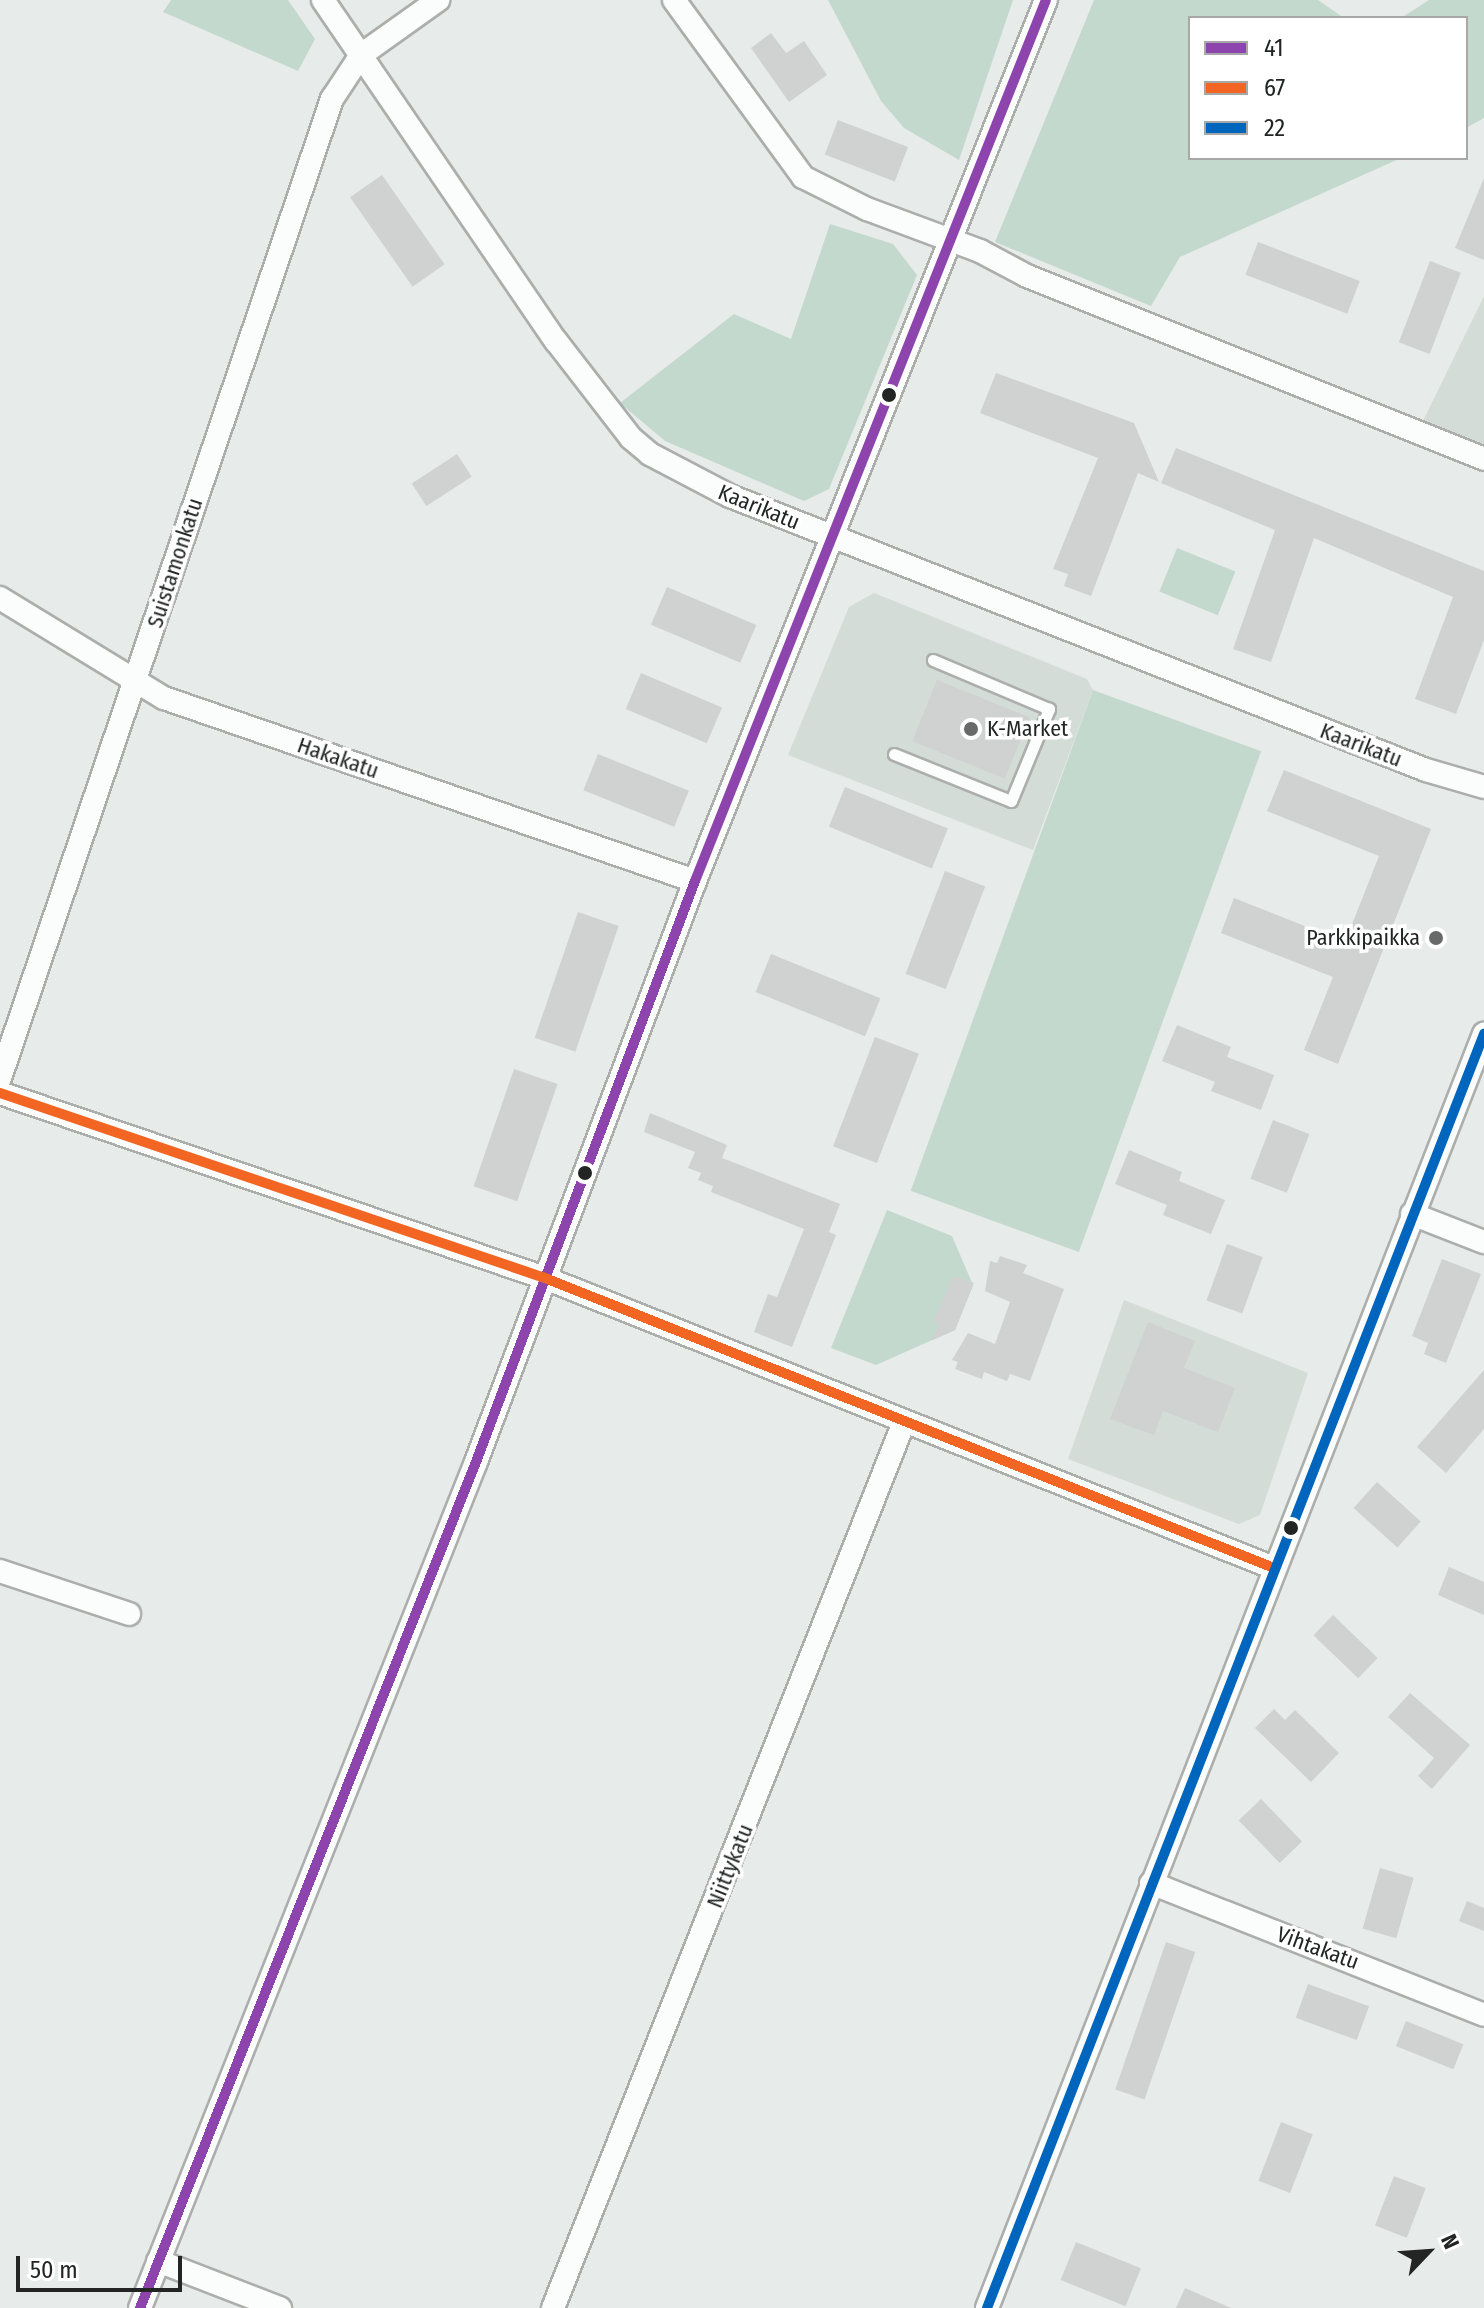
<!DOCTYPE html>
<html>
<head>
<meta charset="utf-8">
<style>
	body { margin:0 }
	#map { position:relative; width:1484px; height:2308px; overflow:hidden; background:#e7ebe9; font-family:"Fira Sans Condensed",sans-serif }
	div>[style] { position:absolute }
	.built>* { inset:0; background:#d4dcd8 }
	.green>* { inset:0; background:#c4d9ce; transform-origin:0 0 }
	.building>* { inset:0; background:#cfd2d0; transform-origin:0 0 }
	.roads { filter:drop-shadow(2px 0 #acaeac) drop-shadow(-2px 0 #acaeac) drop-shadow(0 2px #acaeac) drop-shadow(0 -2px #acaeac) }
	.service>* { height:11px; margin:-5.5px; padding:0 5.5px; transform-origin:5.5px; border-radius:5.5px; background:#fbfcfc }
	.minor>* { height:22px; margin:-11px; padding:0 11px; transform-origin:11px; border-radius:11px; background:#fbfcfc }
	.bus-1>* { height:10px; margin:-5px; padding:0 5px; transform-origin:5px; border-radius:5px; background:#8e44ad }
	.bus-2>* { height:10px; margin:-5px; padding:0 5px; transform-origin:5px; border-radius:5px; background:#f26522 }
	.bus-3>* { height:10px; margin:-5px; padding:0 5px; transform-origin:5px; border-radius:5px; background:#0065bd }
	.dots>* { width:22px; height:22px; translate:-50% -50%; box-sizing:border-box; border:4px solid #fff; border-radius:50% }
	span { translate:-50% -50%; white-space:nowrap; text-align:center; line-height:1.15; -webkit-text-stroke:7px #fff; paint-order:stroke }
	.street-label { font-size:22px; color:#232524 }
	.poi-label { font-size:22px; color:#232524 }
	.left { translate:0 -50%; text-align:left }
	.right { translate:-100% -50%; text-align:right }
	.legend { position:absolute; left:1188px; top:16px; width:280px; height:144px; box-sizing:border-box; background:#fff; border:2px solid #a7a8a7; margin:0; padding:10px 14px; list-style:none; font-size:24px; color:#232524 }
	.legend li { display:flex; align-items:center; gap:16px; height:40px }
	.legend b { width:40px; border:2px solid #a7a8a7 }
	.north { position:absolute; left:1388px; top:2212px; width:80px; height:80px; -webkit-text-stroke:6px #fff; paint-order:stroke; rotate:65deg; font-size:22px; font-weight:700; line-height:32px; text-align:center; color:#232524 }
	.north::after { content:''; display:block; margin:auto; width:28px; height:36px; background:#232524; clip-path:polygon(50% 0,100% 100%,50% 72%,0 100%) }
	.scale { position:absolute; left:16px; top:2256px; width:166px; height:36px; box-sizing:border-box; border:4px solid #232524; border-top:0; padding-left:10px; font-size:24px; line-height:28px; white-space:nowrap; color:#232524; -webkit-text-stroke:6px #fff; paint-order:stroke }
</style>
</head>
<body>
<div id="map">
	<div class="built">
		<i style="clip-path:polygon(1484px 296px,1484px 444px,1423px 421px)"></i>
		<i style="clip-path:polygon(874px 593px,1087px 679px,1093px 690px,1033px 850px,788px 755px,849px 607px)"></i>
		<i style="clip-path:polygon(1124px 1300px,1308px 1373px,1260px 1515px,1239px 1524px,1068px 1459px)"></i>
	</div>
	<div class="green">
		<i style="clip-path:polygon(171px 0,288px 0,315px 39px,298px 71px,163px 12px)"></i>
		<i style="clip-path:polygon(828px 0,1013px 0,959px 160px,904px 128px,881px 101px)"></i>
		<i style="clip-path:polygon(1094px 0,1318px 0,1344px 18px,1190px 18px,1190px 158px,1401px 158px,1180px 257px,1151px 306px,995px 242px)"></i>
		<i style="clip-path:polygon(1429px 0,1484px 0,1484px 118px,1466px 128px,1466px 18px,1401px 18px)"></i>
		<i style="clip-path:polygon(830px 224px,893px 244px,917px 275px,829px 489px,804px 501px,665px 441px,620px 403px,734px 314px,791px 339px)"></i>
		<i style="left:1177px;top:548px;width:63px;height:47px;rotate:22deg"></i>
		<i style="left:1093px;top:690px;width:179px;height:533px;rotate:20deg"></i>
		<i style="clip-path:polygon(887px 1210px,952px 1236px,973px 1285px,955px 1330px,876px 1365px,831px 1348px)"></i>
	</div>
	<div class="building">
		<i style="clip-path:polygon(771px 33px,786px 53px,804px 41px,827px 75px,789px 102px,751px 48px)"></i>
		<i style="left:838px;top:120px;width:75px;height:37px;rotate:21deg"></i>
		<i style="left:382px;top:175px;width:109px;height:39px;rotate:55deg"></i>
		<i style="clip-path:polygon(1484px 178px,1484px 260px,1455px 248px)"></i>
		<i style="left:1258px;top:242px;width:109px;height:35px;rotate:21deg"></i>
		<i style="left:1430px;top:261px;width:33px;height:87px;rotate:21deg"></i>
		<i style="clip-path:polygon(996px 373px,1134px 423px,1159px 482px,1138px 473px,1091px 596px,1064px 586px,1068px 574px,1053px 569px,1098px 458px,980px 413px)"></i>
		<i style="clip-path:polygon(1176px 448px,1484px 571px,1484px 640px,1456px 714px,1415px 699px,1453px 597px,1314px 538px,1271px 662px,1233px 649px,1275px 530px,1161px 483px)"></i>
		<i style="left:457px;top:454px;width:27px;height:54px;rotate:57deg"></i>
		<i style="left:667px;top:587px;width:97px;height:41px;rotate:23deg"></i>
		<i style="left:641px;top:673px;width:88px;height:39px;rotate:23deg"></i>
		<i style="left:937px;top:680px;width:100px;height:66px;rotate:22deg"></i>
		<i style="left:598px;top:754px;width:98px;height:39px;rotate:22deg"></i>
		<i style="clip-path:polygon(1284px 770px,1431px 829px,1338px 1064px,1304px 1050px,1333px 977px,1221px 933px,1234px 898px,1345px 942px,1379px 856px,1267px 811px)"></i>
		<i style="left:845px;top:787px;width:111px;height:43px;rotate:22deg"></i>
		<i style="left:945px;top:871px;width:43px;height:110px;rotate:21deg"></i>
		<i style="left:578px;top:912px;width:43px;height:133px;rotate:19deg"></i>
		<i style="left:771px;top:954px;width:118px;height:41px;rotate:22deg"></i>
		<i style="clip-path:polygon(1177px 1025px,1231px 1047px,1227px 1057px,1274px 1075px,1261px 1110px,1211px 1091px,1215px 1082px,1162px 1061px)"></i>
		<i style="left:875px;top:1037px;width:47px;height:117px;rotate:21deg"></i>
		<i style="left:514px;top:1069px;width:46px;height:124px;rotate:19deg"></i>
		<i style="clip-path:polygon(650px 1113px,727px 1145px,722px 1158px,840px 1204px,829px 1232px,836px 1235px,792px 1347px,754px 1332px,768px 1294px,777px 1297px,804px 1229px,711px 1192px,713px 1186px,698px 1180px,701px 1173px,688px 1168px,695px 1152px,644px 1132px)"></i>
		<i style="left:1273px;top:1120px;width:39px;height:63px;rotate:21deg"></i>
		<i style="clip-path:polygon(1129px 1150px,1182px 1172px,1179px 1181px,1225px 1200px,1211px 1234px,1163px 1215px,1167px 1205px,1115px 1184px)"></i>
		<i style="left:1227px;top:1244px;width:38px;height:60px;rotate:20deg"></i>
		<i style="clip-path:polygon(1000px 1256px,1027px 1265px,1023px 1273px,1064px 1289px,1030px 1381px,1010px 1374px,1007px 1381px,984px 1372px,982px 1379px,955px 1369px,958px 1362px,952px 1360px,968px 1333px,995px 1344px,1010px 1302px,985px 1291px,990px 1261px,997px 1263px)"></i>
		<i style="clip-path:polygon(1442px 1259px,1481px 1274px,1446px 1363px,1424px 1354px,1428px 1343px,1412px 1336px)"></i>
		<i style="clip-path:polygon(953px 1276px,974px 1283px,955px 1330px,933px 1340px,939px 1324px,933px 1323px)"></i>
		<i style="clip-path:polygon(1148px 1322px,1195px 1341px,1184px 1368px,1235px 1388px,1218px 1432px,1163px 1411px,1154px 1435px,1110px 1419px)"></i>
		<i style="clip-path:polygon(1484px 1370px,1484px 1429px,1446px 1473px,1417px 1447px)"></i>
		<i style="left:1377px;top:1482px;width:59px;height:35px;rotate:42deg"></i>
		<i style="clip-path:polygon(1449px 1567px,1484px 1582px,1484px 1615px,1438px 1595px)"></i>
		<i style="left:1333px;top:1615px;width:62px;height:28px;rotate:44deg"></i>
		<i style="clip-path:polygon(1410px 1693px,1470px 1745px,1432px 1789px,1418px 1776px,1434px 1758px,1388px 1717px)"></i>
		<i style="clip-path:polygon(1274px 1709px,1285px 1720px,1295px 1710px,1339px 1753px,1311px 1782px,1255px 1728px)"></i>
		<i style="left:1261px;top:1799px;width:59px;height:31px;rotate:46deg"></i>
		<i style="left:1380px;top:1868px;width:35px;height:63px;rotate:16deg"></i>
		<i style="clip-path:polygon(1467px 1901px,1484px 1908px,1484px 1931px,1459px 1921px)"></i>
		<i style="left:1166px;top:1942px;width:31px;height:156px;rotate:19deg"></i>
		<i style="left:1308px;top:1984px;width:65px;height:36px;rotate:20deg"></i>
		<i style="left:1406px;top:2021px;width:62px;height:27px;rotate:22deg"></i>
		<i style="left:1281px;top:2122px;width:34px;height:63px;rotate:21deg"></i>
		<i style="left:1394px;top:2176px;width:34px;height:53px;rotate:21deg"></i>
		<i style="left:1076px;top:2242px;width:70px;height:41px;rotate:22deg"></i>
		<i style="clip-path:polygon(1185px 2288px,1231px 2308px,1176px 2308px)"></i>
	</div>
	<div class="roads">
		<div class="service">
			<i style="left:894px;top:754px;width:126px;rotate:21.9deg"></i>
			<i style="left:1011px;top:801px;width:100px;rotate:-67.6deg"></i>
			<i style="left:1049px;top:709px;width:126px;rotate:-157.1deg"></i>
		</div>
		<div class="minor">
			<i style="left:323px;top:0;width:413px;rotate:55.7deg"></i>
			<i style="left:556px;top:341px;width:123px;rotate:52.3deg"></i>
			<i style="left:631px;top:438px;width:25px;rotate:40deg"></i>
			<i style="left:650px;top:454px;width:90px;rotate:27.7deg"></i>
			<i style="left:730px;top:496px;width:748px;rotate:21.49deg"></i>
			<i style="left:1426px;top:770px;width:60px;rotate:16.3deg"></i>
			<i style="left:674px;top:0;width:219px;rotate:53.9deg"></i>
			<i style="left:803px;top:177px;width:72px;rotate:26.6deg"></i>
			<i style="left:867px;top:209px;width:121px;rotate:20.4deg"></i>
			<i style="left:980px;top:251px;width:53px;rotate:28deg"></i>
			<i style="left:1027px;top:276px;width:492px;rotate:21.8deg"></i>
			<i style="left:0;top:598px;width:192px;rotate:31.4deg"></i>
			<i style="left:164px;top:698px;width:562px;rotate:19.02deg"></i>
			<i style="left:0;top:1078px;width:1034px;rotate:-71.27deg"></i>
			<i style="left:332px;top:99px;width:53px;rotate:-56.6deg"></i>
			<i style="left:361px;top:55px;width:95px;rotate:-35.5deg"></i>
			<i style="left:0;top:1093px;width:576px;rotate:18.75deg"></i>
			<i style="left:545px;top:1278px;width:785px;rotate:21.69deg"></i>
			<i style="left:1412px;top:1214px;width:77px;rotate:21.3deg"></i>
			<i style="left:0;top:1571px;width:136px;rotate:18.4deg"></i>
			<i style="left:1151px;top:1883px;width:358px;rotate:21.6deg"></i>
			<i style="left:158px;top:2261px;width:131px;rotate:21.1deg"></i>
			<i style="left:140px;top:2308px;width:910px;rotate:-68.34deg"></i>
			<i style="left:476px;top:1462px;width:621px;rotate:-69.35deg"></i>
			<i style="left:695px;top:881px;width:948px;rotate:-68.28deg"></i>
			<i style="left:553px;top:2308px;width:953px;rotate:-68.39deg"></i>
			<i style="left:987px;top:2308px;width:1368px;rotate:-68.69deg"></i>
		</div>
	</div>
	<div class="bus-1">
		<i style="left:140px;top:2308px;width:910px;rotate:-68.34deg"></i>
		<i style="left:476px;top:1462px;width:621px;rotate:-69.35deg"></i>
		<i style="left:695px;top:881px;width:948px;rotate:-68.28deg"></i>
	</div>
	<div class="bus-2">
		<i style="left:0;top:1093px;width:576px;rotate:18.75deg"></i>
		<i style="left:545px;top:1278px;width:785px;rotate:21.69deg"></i>
	</div>
	<div class="bus-3">
		<i style="left:987px;top:2308px;width:1368px;rotate:-68.69deg"></i>
	</div>
	<div class="dots">
		<i style="left:889px;top:395px;background:#232524"></i>
		<i style="left:971px;top:729px;background:#686a69"></i>
		<i style="left:1436px;top:938px;background:#686a69"></i>
		<i style="left:585px;top:1173px;background:#232524"></i>
		<i style="left:1291px;top:1528px;background:#232524"></i>
	</div>
	<div class="street-label">
		<span style="left:759px;top:507px;rotate:22deg">Kaarikatu</span>
		<span style="left:175px;top:563px;rotate:-72deg">Suistamonkatu</span>
		<span style="left:1361px;top:745px;rotate:21deg">Kaarikatu</span>
		<span style="left:338px;top:758px;rotate:19deg">Hakakatu</span>
		<span style="left:730px;top:1866px;rotate:-68deg">Niittykatu</span>
		<span style="left:1318px;top:1948px;rotate:20deg">Vihtakatu</span>
	</div>
	<div class="poi-label">
		<span class="left" style="left:987px;top:729px">K-Market</span>
		<span class="right" style="left:1420px;top:938px">Parkkipaikka</span>
	</div>
	<ul class="legend">
	<li><b style="height:10px;background:#8e44ad"></b>41</li>
	<li><b style="height:10px;background:#f26522"></b>67</li>
	<li><b style="height:10px;background:#0065bd"></b>22</li>
	</ul>
	<div class="north">N</div>
	<div class="scale">50 m</div>
</div>
</body>
</html>
